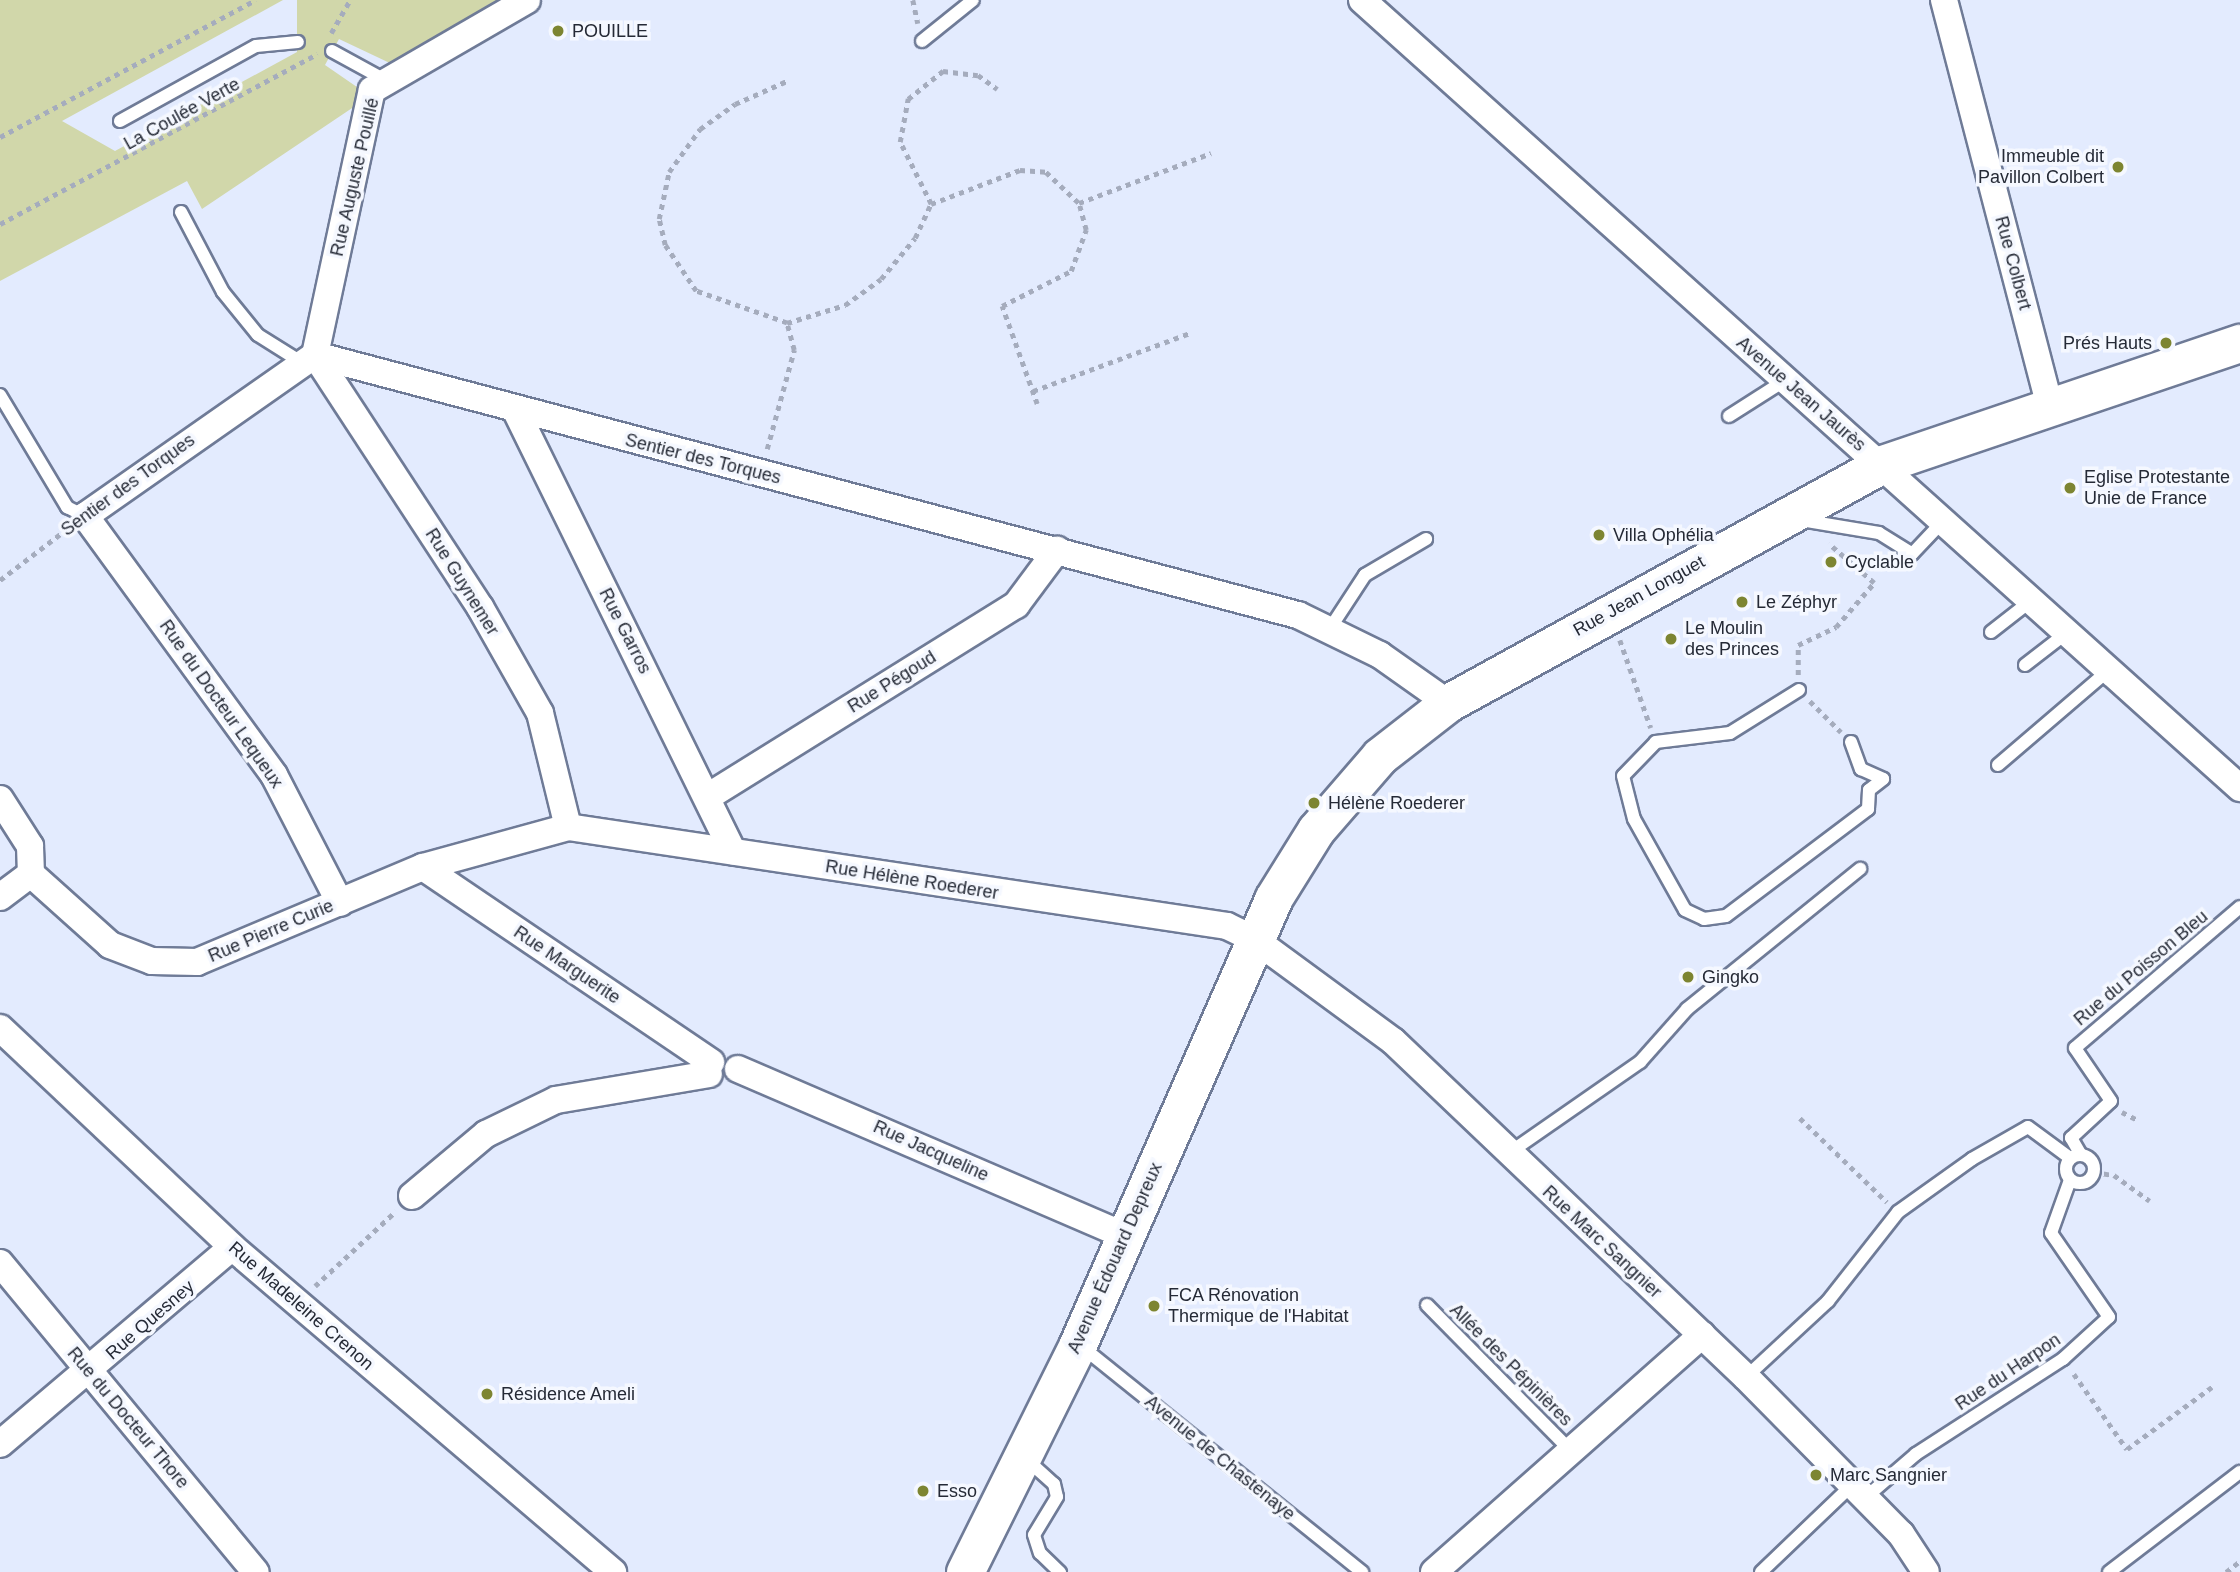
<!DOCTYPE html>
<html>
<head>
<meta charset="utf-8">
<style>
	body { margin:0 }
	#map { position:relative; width:2240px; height:1572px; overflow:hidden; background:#e3ebfe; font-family:Helvetica,sans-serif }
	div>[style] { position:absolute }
	.green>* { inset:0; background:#d1d7aa }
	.path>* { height:4.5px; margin-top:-2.25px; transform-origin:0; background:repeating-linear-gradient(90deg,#a5acbd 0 5px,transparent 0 10px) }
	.roads { filter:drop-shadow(2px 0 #6f7b97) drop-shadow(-2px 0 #6f7b97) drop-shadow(0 2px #6f7b97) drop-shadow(0 -2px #6f7b97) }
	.lane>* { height:12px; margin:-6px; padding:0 6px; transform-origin:6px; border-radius:6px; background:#fff }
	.lane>.ring { margin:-6px; padding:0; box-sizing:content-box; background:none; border:12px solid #fff; border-radius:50% }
	.street>* { height:26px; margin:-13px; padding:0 13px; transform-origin:13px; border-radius:13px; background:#fff }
	.secondary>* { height:37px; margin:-18.5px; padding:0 18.5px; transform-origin:18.5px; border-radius:18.5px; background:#fff }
	.dots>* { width:19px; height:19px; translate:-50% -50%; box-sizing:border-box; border:4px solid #f5f8ff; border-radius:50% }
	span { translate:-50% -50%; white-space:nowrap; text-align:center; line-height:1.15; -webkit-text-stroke:7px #f5f8ff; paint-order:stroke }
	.poi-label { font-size:18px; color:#252a36 }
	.left { translate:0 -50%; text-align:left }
	.right { translate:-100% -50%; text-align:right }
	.street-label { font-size:18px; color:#252a36 }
</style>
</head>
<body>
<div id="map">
	<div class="green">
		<i style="clip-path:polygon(0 0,283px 0,62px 121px,115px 151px,297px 52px,297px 0,516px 0,394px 65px,339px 39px,325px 65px,370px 96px,202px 209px,187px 181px,0 281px)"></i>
	</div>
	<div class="path">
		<i style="left:913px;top:0;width:24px;rotate:78deg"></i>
		<i style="left:331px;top:33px;width:38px;rotate:-60deg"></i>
		<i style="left:0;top:137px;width:290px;rotate:-28.2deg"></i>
		<i style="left:931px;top:204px;width:69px;rotate:-116.6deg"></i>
		<i style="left:900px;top:142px;width:44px;rotate:-79.5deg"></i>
		<i style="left:908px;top:99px;width:45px;rotate:-38.7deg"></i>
		<i style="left:943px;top:71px;width:35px;rotate:7deg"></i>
		<i style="left:978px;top:75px;width:24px;rotate:36deg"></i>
		<i style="left:0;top:224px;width:360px;rotate:-28.2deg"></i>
		<i style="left:787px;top:323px;width:61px;rotate:-17.2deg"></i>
		<i style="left:845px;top:305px;width:44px;rotate:-35.8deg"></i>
		<i style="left:881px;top:279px;width:53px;rotate:-50.3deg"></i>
		<i style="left:915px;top:238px;width:38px;rotate:-65deg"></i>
		<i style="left:931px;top:204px;width:95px;rotate:-20.9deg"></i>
		<i style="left:1020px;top:170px;width:26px;rotate:4deg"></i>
		<i style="left:1046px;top:172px;width:45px;rotate:43.2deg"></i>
		<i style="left:1079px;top:203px;width:141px;rotate:-20.7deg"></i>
		<i style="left:1033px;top:391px;width:167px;rotate:-20.3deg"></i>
		<i style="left:1037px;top:404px;width:104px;rotate:-109.7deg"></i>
		<i style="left:1002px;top:306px;width:77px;rotate:-26.9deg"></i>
		<i style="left:1071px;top:271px;width:44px;rotate:-69.9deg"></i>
		<i style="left:1086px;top:230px;width:28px;rotate:-105deg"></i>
		<i style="left:767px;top:449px;width:103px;rotate:-74.7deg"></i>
		<i style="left:794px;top:350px;width:28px;rotate:-105deg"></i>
		<i style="left:787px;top:323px;width:96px;rotate:-160.6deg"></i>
		<i style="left:696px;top:291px;width:55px;rotate:-124deg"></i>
		<i style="left:665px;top:245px;width:27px;rotate:-103deg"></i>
		<i style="left:659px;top:219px;width:48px;rotate:-78deg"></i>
		<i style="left:669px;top:172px;width:53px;rotate:-54.2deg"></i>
		<i style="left:700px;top:129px;width:43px;rotate:-35.5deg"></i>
		<i style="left:735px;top:104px;width:57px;rotate:-23.9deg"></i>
		<i style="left:0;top:580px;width:84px;rotate:-37.3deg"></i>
		<i style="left:1620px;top:640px;width:93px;rotate:70.6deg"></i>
		<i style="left:1798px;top:675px;width:30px;rotate:-90deg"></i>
		<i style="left:1798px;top:645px;width:42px;rotate:-25.3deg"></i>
		<i style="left:1836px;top:627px;width:58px;rotate:-49.2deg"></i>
		<i style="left:1874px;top:583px;width:60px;rotate:-139.1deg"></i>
		<i style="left:1810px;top:701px;width:44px;rotate:45deg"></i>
		<i style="left:2122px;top:1112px;width:16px;rotate:27deg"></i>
		<i style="left:1800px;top:1118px;width:121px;rotate:44deg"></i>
		<i style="left:2094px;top:1172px;width:20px;rotate:9deg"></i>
		<i style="left:2114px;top:1175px;width:44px;rotate:35.8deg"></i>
		<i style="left:315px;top:1286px;width:110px;rotate:-42.8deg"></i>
		<i style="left:2074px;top:1374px;width:92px;rotate:54.8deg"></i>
		<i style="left:2127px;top:1449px;width:105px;rotate:-36.1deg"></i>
		<i style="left:2226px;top:1572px;width:18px;rotate:-38deg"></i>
	</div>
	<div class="roads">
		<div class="lane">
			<i style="left:922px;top:41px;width:65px;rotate:-38.8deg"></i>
			<i style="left:332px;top:51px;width:63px;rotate:28.6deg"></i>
			<i style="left:120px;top:121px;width:155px;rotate:-28.9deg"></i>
			<i style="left:256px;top:46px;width:42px;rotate:-5.4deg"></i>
			<i style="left:181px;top:212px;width:90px;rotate:62.3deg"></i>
			<i style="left:223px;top:292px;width:55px;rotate:50.9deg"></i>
			<i style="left:258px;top:335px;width:51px;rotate:32.1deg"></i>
			<i style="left:0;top:395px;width:131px;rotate:59.1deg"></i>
			<i style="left:67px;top:507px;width:20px;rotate:27deg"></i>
			<i style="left:1729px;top:416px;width:65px;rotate:-32.5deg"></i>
			<i style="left:1801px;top:520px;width:79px;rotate:9.5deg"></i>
			<i style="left:1879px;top:533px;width:39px;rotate:32deg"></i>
			<i style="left:1912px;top:554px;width:48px;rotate:-46.7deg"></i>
			<i style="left:1329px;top:630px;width:66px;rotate:-56.8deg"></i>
			<i style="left:1365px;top:575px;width:71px;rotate:-30.5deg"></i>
			<i style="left:1991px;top:632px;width:52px;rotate:-38deg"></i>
			<i style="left:2025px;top:665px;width:56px;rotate:-37.7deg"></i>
			<i style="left:1799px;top:690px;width:81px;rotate:148.1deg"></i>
			<i style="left:1730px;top:733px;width:75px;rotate:173.1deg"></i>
			<i style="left:1656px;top:742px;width:47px;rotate:134.1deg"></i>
			<i style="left:1623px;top:776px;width:44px;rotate:75.7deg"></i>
			<i style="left:1634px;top:819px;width:104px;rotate:60.7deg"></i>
			<i style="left:1685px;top:910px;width:21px;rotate:25deg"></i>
			<i style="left:1704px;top:919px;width:22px;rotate:-8deg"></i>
			<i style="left:1726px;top:916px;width:178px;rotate:-37deg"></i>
			<i style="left:1868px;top:809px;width:19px;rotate:-87deg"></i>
			<i style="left:1869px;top:790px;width:18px;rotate:-38deg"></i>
			<i style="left:1851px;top:742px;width:29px;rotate:70deg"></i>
			<i style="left:1861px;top:769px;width:24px;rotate:24deg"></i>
			<i style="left:1998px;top:765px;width:148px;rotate:-40.6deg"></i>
			<i style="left:1509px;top:1153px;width:160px;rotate:-34.8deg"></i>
			<i style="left:1640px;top:1062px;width:71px;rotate:-48.4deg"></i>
			<i style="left:1687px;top:1009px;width:223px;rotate:-39deg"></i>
			<i class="ring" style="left:2066px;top:1155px;width:16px;height:16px"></i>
			<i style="left:2081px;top:1155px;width:20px;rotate:-120deg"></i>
			<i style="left:2071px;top:1138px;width:54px;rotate:-42.8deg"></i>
			<i style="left:2111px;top:1101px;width:64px;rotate:-124.2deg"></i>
			<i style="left:2075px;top:1048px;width:217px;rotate:-40.5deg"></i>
			<i style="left:1427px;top:1305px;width:204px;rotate:45.4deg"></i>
			<i style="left:1081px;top:1346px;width:361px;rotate:38.8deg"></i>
			<i style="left:1746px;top:1377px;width:112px;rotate:-42.8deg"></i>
			<i style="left:1828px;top:1301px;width:113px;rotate:-51.8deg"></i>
			<i style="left:1898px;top:1212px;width:91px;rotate:-35.6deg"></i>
			<i style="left:1972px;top:1159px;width:64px;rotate:-29.7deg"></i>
			<i style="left:2028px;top:1127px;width:52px;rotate:36.4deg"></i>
			<i style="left:1025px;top:1458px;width:39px;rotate:42deg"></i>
			<i style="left:1054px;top:1484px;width:13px;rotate:77deg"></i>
			<i style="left:1057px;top:1497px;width:44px;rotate:121.2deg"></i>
			<i style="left:1034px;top:1535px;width:19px;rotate:72deg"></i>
			<i style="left:1040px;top:1553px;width:28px;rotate:44deg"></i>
			<i style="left:1865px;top:1498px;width:67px;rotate:-40.8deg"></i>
			<i style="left:1916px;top:1454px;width:175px;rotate:-32.9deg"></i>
			<i style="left:2063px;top:1359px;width:62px;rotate:-42.4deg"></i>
			<i style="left:2109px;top:1317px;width:102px;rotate:-124.6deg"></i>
			<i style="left:2051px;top:1233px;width:56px;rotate:-70.3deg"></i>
			<i style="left:1761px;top:1572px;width:124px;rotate:-43.7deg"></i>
			<i style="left:2109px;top:1572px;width:165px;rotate:-37.4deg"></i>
		</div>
		<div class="street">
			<i style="left:1362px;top:0;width:1180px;rotate:41.91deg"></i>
			<i style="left:1944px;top:0;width:417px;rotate:75.4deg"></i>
			<i style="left:315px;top:355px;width:301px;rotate:56.8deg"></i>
			<i style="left:480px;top:607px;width:122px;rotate:60.5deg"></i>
			<i style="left:540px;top:713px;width:117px;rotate:76.2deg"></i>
			<i style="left:315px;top:355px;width:271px;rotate:-77.9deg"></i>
			<i style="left:372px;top:90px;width:179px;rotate:-30.1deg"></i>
			<i style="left:516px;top:411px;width:491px;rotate:63.8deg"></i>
			<i style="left:709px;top:796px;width:362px;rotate:-31.9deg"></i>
			<i style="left:1016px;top:605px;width:69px;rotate:-53.3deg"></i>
			<i style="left:0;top:799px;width:56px;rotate:57.4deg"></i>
			<i style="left:30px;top:846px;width:28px;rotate:88deg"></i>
			<i style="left:423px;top:867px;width:348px;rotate:34.1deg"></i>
			<i style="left:0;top:897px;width:39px;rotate:-37deg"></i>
			<i style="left:31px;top:874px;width:106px;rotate:41.9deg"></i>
			<i style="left:110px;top:945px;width:45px;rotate:20.9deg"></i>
			<i style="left:152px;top:961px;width:45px;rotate:1.3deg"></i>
			<i style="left:197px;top:962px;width:245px;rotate:-22.8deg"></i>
			<i style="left:423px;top:867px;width:150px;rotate:-15.4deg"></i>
			<i style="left:568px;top:827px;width:666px;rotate:8.54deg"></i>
			<i style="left:1227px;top:926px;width:30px;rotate:26deg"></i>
			<i style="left:1254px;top:939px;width:172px;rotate:36.3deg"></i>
			<i style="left:1393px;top:1041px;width:487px;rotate:43.6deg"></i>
			<i style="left:1746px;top:1377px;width:221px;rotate:45.4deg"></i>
			<i style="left:1901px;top:1534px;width:45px;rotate:56.7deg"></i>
			<i style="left:340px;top:903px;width:144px;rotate:-117.3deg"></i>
			<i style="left:274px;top:775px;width:321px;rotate:-126.1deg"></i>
			<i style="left:85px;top:516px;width:281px;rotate:-35deg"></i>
			<i style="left:315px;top:355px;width:1017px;rotate:14.82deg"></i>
			<i style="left:1298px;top:615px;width:91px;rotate:26deg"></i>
			<i style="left:1380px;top:655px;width:83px;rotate:35.2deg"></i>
			<i style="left:0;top:1028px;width:319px;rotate:43.3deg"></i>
			<i style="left:232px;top:1247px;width:501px;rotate:40.46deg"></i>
			<i style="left:738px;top:1069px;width:419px;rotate:23.3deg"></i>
			<i style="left:412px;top:1196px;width:97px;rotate:-40deg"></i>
			<i style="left:486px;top:1134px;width:78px;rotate:-25.9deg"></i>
			<i style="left:556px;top:1100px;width:155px;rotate:-9.6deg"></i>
			<i style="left:0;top:1263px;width:401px;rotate:50.4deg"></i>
			<i style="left:0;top:1444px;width:304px;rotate:-40.3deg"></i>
			<i style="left:1434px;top:1572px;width:358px;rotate:-41.5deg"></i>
		</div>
		<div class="secondary">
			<i style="left:965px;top:1572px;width:254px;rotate:-63.6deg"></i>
			<i style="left:1078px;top:1344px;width:486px;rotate:-66.3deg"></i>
			<i style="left:1273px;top:899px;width:81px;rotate:-58.1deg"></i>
			<i style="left:1316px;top:830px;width:98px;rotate:-49.1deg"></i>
			<i style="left:1380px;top:756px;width:86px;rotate:-37.9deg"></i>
			<i style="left:1448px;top:703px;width:495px;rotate:-28.8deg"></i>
			<i style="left:1882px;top:464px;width:378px;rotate:-18.7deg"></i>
		</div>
	</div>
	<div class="dots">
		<i style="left:558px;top:31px;background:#7d8531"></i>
		<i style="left:2118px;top:167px;background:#7d8531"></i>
		<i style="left:2166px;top:343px;background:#7d8531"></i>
		<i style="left:2070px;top:488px;background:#7d8531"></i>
		<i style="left:1599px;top:535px;background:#7d8531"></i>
		<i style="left:1831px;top:562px;background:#7d8531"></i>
		<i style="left:1742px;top:602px;background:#7d8531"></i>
		<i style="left:1671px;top:639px;background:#7d8531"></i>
		<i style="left:1314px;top:803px;background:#7d8531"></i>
		<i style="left:1688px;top:977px;background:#7d8531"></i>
		<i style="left:1154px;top:1306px;background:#7d8531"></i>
		<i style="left:487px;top:1394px;background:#7d8531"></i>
		<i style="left:1816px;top:1475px;background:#7d8531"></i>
		<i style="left:923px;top:1491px;background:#7d8531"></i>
	</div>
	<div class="poi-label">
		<span class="left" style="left:572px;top:31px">POUILLE</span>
		<span class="right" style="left:2104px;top:167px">Immeuble dit<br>Pavillon Colbert</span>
		<span class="right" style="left:2152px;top:343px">Prés Hauts</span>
		<span class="left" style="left:2084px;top:488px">Eglise Protestante<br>Unie de France</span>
		<span class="left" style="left:1613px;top:535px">Villa Ophélia</span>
		<span class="left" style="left:1845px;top:562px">Cyclable</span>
		<span class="left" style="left:1756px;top:602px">Le Zéphyr</span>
		<span class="left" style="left:1685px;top:639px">Le Moulin<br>des Princes</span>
		<span class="left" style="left:1328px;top:803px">Hélène Roederer</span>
		<span class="left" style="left:1702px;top:977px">Gingko</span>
		<span class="left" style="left:1168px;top:1306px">FCA Rénovation<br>Thermique de l'Habitat</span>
		<span class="left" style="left:501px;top:1394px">Résidence Ameli</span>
		<span class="left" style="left:1830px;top:1475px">Marc Sangnier</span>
		<span class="left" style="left:937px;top:1491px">Esso</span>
	</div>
	<div class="street-label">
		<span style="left:182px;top:114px;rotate:-29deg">La Coulée Verte</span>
		<span style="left:355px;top:177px;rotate:-77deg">Rue Auguste Pouillé</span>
		<span style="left:2013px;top:263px;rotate:75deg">Rue Colbert</span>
		<span style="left:1801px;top:394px;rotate:41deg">Avenue Jean Jaurès</span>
		<span style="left:703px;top:459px;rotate:14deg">Sentier des Torques</span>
		<span style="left:128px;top:485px;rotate:-36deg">Sentier des Torques</span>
		<span style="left:462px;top:582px;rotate:58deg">Rue Guynemer</span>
		<span style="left:1639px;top:596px;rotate:-29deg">Rue Jean Longuet</span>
		<span style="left:625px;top:631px;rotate:63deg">Rue Garros</span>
		<span style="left:892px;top:682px;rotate:-32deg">Rue Pégoud</span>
		<span style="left:221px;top:704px;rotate:55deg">Rue du Docteur Lequeux</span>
		<span style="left:912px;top:880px;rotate:9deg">Rue Hélène Roederer</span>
		<span style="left:271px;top:931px;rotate:-23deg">Rue Pierre Curie</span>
		<span style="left:567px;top:965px;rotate:34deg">Rue Marguerite</span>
		<span style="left:2141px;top:968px;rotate:-40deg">Rue du Poisson Bleu</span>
		<span style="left:931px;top:1151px;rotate:24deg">Rue Jacqueline</span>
		<span style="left:1602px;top:1242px;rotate:43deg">Rue Marc Sangnier</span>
		<span style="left:1115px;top:1258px;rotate:-66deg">Avenue Édouard Depreux</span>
		<span style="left:301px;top:1306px;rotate:41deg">Rue Madeleine Crenon</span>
		<span style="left:150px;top:1320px;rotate:-41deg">Rue Quesney</span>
		<span style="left:1511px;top:1365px;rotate:45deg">Allée des Pépinières</span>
		<span style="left:2008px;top:1372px;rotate:-34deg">Rue du Harpon</span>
		<span style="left:128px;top:1418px;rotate:50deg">Rue du Docteur Thore</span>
		<span style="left:1220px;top:1458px;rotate:39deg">Avenue de Chastenaye</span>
	</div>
</div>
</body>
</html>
